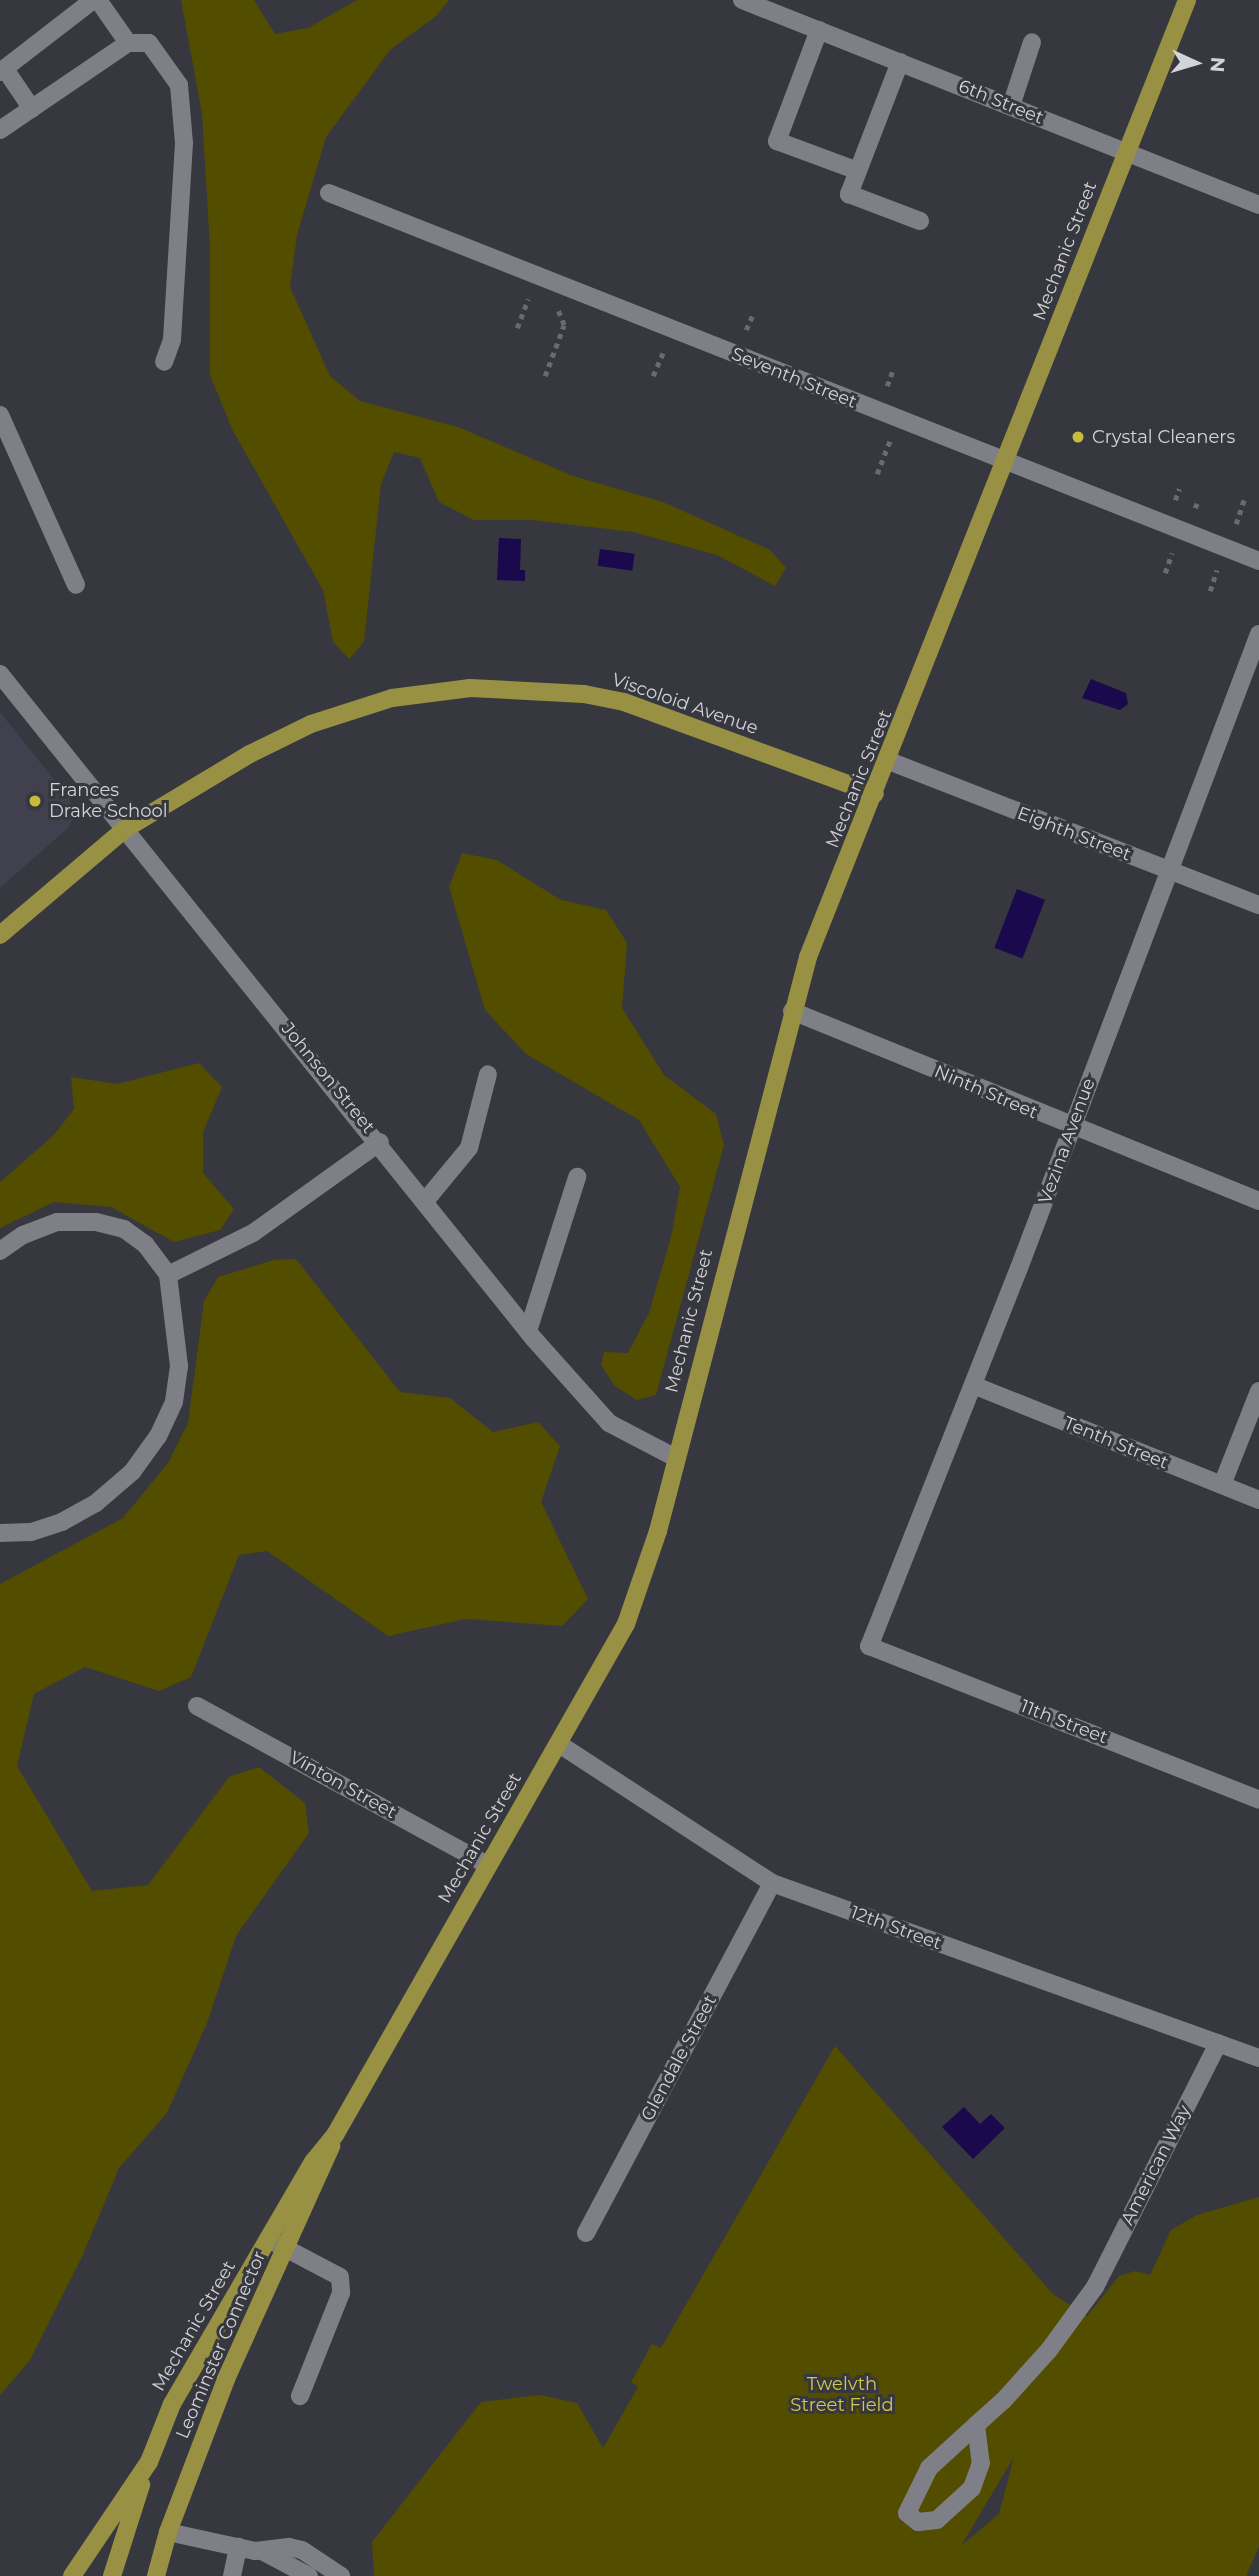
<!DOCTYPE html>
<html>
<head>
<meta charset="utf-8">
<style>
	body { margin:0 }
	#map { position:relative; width:1259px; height:2576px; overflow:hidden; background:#37373f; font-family:Montserrat,sans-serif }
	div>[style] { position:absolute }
	.built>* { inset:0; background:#40404e }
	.green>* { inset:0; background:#534d00 }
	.water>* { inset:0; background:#1a094d; transform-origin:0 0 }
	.path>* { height:4.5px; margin-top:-2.25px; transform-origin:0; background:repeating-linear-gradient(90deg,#6a6b71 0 5px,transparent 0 10px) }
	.minor>* { height:18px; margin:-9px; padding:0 9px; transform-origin:9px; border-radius:9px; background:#7f7f88 }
	.major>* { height:18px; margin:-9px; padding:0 9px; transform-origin:9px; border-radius:9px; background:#989144 }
	.dots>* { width:19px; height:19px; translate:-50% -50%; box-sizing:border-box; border:4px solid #37373f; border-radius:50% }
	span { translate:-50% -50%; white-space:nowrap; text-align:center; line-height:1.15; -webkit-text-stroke:6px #37373f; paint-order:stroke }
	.street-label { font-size:18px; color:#d3d4d8 }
	.poi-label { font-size:18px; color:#d3d4d8 }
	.left { translate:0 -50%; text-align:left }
	.park-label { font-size:18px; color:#d4c94b }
	.north { position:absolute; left:1161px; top:28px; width:70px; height:70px; -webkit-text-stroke:5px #37373f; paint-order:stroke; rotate:94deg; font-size:19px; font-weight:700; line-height:28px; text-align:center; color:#d3d4d8 }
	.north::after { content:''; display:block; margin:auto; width:24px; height:32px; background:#d3d4d8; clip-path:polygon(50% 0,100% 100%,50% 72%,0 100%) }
</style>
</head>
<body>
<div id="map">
	<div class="built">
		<i style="clip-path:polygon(0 712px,68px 797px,75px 812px,69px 827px,0 888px)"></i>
	</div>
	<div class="green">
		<i style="clip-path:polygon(181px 0,254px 0,275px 34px,308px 28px,357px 0,449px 0,436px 16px,390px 50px,326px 137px,297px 235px,290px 287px,330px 376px,360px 401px,458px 427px,573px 476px,663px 502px,770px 550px,786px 568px,775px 586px,717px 555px,633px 532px,532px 520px,474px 520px,439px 502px,420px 458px,394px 452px,381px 484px,364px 642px,349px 659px,333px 642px,323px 590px,233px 431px,210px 375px,210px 249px,202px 113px)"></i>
		<i style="clip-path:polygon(462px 853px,497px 860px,561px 900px,606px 910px,627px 943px,622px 1008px,664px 1075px,716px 1114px,724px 1145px,656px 1395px,637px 1400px,615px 1386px,601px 1365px,604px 1352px,628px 1353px,649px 1313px,672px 1233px,680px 1187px,639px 1120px,526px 1054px,485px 1010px,449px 887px)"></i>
		<i style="clip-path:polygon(199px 1063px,222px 1087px,203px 1132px,203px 1173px,234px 1209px,220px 1230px,174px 1242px,111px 1207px,54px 1202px,0 1228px,0 1182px,53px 1136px,74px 1109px,71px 1077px,117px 1084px)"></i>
		<i style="clip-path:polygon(296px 1259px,400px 1392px,450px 1398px,493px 1432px,538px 1422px,560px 1446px,541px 1502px,588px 1599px,562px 1626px,466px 1619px,388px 1636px,267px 1551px,239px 1555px,191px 1677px,159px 1691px,85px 1667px,34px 1694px,17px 1766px,92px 1891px,148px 1885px,229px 1777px,259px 1767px,305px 1803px,309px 1833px,236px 1936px,207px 2023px,167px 2113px,119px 2168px,82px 2257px,30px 2360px,0 2395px,0 1584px,123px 1518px,168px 1463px,188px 1423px,204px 1301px,218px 1277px,274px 1260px)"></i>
		<i style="clip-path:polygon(evenodd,835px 2046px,1053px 2294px,1087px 2316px,1119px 2276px,1135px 2271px,1150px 2275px,1171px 2230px,1197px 2215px,1259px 2197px,1259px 2547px,1246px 2576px,374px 2576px,372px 2542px,481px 2402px,540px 2395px,577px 2403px,603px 2448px,638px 2387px,631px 2382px,652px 2344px,661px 2348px,835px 2046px,1013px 2460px,999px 2514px,961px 2546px,1012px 2460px,1013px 2460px)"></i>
	</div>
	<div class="water">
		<i style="clip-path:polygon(499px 538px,521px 539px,520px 570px,525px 570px,525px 581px,497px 580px)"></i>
		<i style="left:600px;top:549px;width:35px;height:17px;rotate:8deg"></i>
		<i style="clip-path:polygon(1091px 679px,1126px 693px,1128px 704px,1120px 710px,1082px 698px)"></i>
		<i style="left:1017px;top:889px;width:30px;height:63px;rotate:21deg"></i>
		<i style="clip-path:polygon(964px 2107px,980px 2124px,991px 2114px,1005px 2128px,973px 2159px,942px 2127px)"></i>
	</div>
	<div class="path">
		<i style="left:517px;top:328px;width:31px;rotate:-69deg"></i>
		<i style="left:746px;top:330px;width:17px;rotate:-66deg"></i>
		<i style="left:545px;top:376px;width:54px;rotate:-69.6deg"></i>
		<i style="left:564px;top:325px;width:16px;rotate:-112deg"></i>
		<i style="left:653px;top:376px;width:26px;rotate:-67deg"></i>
		<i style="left:887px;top:386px;width:20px;rotate:-70deg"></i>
		<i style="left:877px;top:474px;width:36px;rotate:-69deg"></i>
		<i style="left:1175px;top:500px;width:12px;rotate:-70deg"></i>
		<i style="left:1195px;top:508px;width:5px;rotate:-68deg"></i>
		<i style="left:1236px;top:524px;width:28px;rotate:-72deg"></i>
		<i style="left:1165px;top:573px;width:21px;rotate:-71deg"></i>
		<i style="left:1210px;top:591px;width:22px;rotate:-72deg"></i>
	</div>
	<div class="minor">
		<i style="left:742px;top:0;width:556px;rotate:21.63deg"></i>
		<i style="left:819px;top:30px;width:119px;rotate:110.7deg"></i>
		<i style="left:777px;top:141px;width:86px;rotate:20.3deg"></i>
		<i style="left:128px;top:43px;width:21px"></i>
		<i style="left:149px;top:43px;width:52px;rotate:54.5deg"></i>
		<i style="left:179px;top:85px;width:58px;rotate:85.1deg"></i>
		<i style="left:184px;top:143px;width:197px;rotate:93.5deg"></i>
		<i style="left:172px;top:340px;width:23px;rotate:110deg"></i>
		<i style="left:900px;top:62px;width:142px;rotate:111.1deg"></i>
		<i style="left:849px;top:194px;width:76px;rotate:20.8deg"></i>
		<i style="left:5px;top:69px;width:48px;rotate:56deg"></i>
		<i style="left:0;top:72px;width:118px;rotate:-37.7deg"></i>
		<i style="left:1011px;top:106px;width:67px;rotate:-71.8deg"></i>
		<i style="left:0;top:130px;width:155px;rotate:-34.2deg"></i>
		<i style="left:128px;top:43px;width:52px;rotate:-124.9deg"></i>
		<i style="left:329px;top:193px;width:1000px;rotate:21.59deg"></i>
		<i style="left:0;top:415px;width:186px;rotate:65.9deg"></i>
		<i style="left:1259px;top:634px;width:678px;rotate:110.73deg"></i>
		<i style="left:1019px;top:1268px;width:407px;rotate:111.6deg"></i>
		<i style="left:869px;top:1646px;width:419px;rotate:21.5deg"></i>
		<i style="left:0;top:674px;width:853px;rotate:51.24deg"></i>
		<i style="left:534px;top:1339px;width:113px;rotate:48.2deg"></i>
		<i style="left:609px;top:1423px;width:76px;rotate:27.6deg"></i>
		<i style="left:889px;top:761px;width:397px;rotate:21.3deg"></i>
		<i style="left:792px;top:1011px;width:504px;rotate:22.14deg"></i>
		<i style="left:426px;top:1200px;width:67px;rotate:-50.4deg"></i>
		<i style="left:469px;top:1148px;width:76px;rotate:-75.6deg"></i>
		<i style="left:0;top:1251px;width:28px;rotate:-35deg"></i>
		<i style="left:23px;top:1235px;width:36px;rotate:-21deg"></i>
		<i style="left:57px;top:1222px;width:39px"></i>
		<i style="left:96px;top:1222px;width:29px;rotate:14deg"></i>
		<i style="left:124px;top:1229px;width:26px;rotate:36deg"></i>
		<i style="left:145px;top:1244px;width:39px;rotate:53deg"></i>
		<i style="left:168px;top:1275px;width:92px;rotate:83.1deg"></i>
		<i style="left:179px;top:1366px;width:36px;rotate:98deg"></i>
		<i style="left:174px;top:1402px;width:38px;rotate:115deg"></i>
		<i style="left:158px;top:1436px;width:44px;rotate:125.8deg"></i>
		<i style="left:132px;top:1472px;width:48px;rotate:139.3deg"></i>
		<i style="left:96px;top:1503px;width:39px;rotate:151deg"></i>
		<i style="left:62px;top:1522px;width:33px;rotate:162deg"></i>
		<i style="left:31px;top:1532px;width:31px;rotate:178deg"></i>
		<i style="left:168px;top:1275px;width:95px;rotate:-26.3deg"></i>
		<i style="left:253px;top:1233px;width:156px;rotate:-35.6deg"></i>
		<i style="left:528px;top:1331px;width:162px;rotate:-72.3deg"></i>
		<i style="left:973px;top:1385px;width:308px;rotate:21.9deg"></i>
		<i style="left:1222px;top:1485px;width:101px;rotate:-68.5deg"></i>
		<i style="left:197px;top:1706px;width:332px;rotate:28.7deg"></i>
		<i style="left:559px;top:1744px;width:254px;rotate:33.1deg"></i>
		<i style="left:772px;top:1883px;width:517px;rotate:19.77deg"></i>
		<i style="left:586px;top:2233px;width:396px;rotate:-62deg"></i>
		<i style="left:268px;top:2239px;width:81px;rotate:27.8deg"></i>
		<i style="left:340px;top:2277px;width:16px;rotate:86deg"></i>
		<i style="left:341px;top:2293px;width:111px;rotate:111.7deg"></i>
		<i style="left:976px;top:2425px;width:38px;rotate:83deg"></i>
		<i style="left:981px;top:2463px;width:27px;rotate:110deg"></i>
		<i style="left:972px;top:2488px;width:47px;rotate:137.6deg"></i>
		<i style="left:937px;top:2520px;width:19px;rotate:174deg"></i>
		<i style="left:918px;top:2522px;width:14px;rotate:-141deg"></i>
		<i style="left:907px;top:2513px;width:50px;rotate:-63.9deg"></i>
		<i style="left:929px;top:2468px;width:64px;rotate:-42.5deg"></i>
		<i style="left:976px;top:2425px;width:36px;rotate:-42deg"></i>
		<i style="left:1003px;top:2401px;width:69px;rotate:-48deg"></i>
		<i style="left:1049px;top:2350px;width:78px;rotate:-53.9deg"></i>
		<i style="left:1095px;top:2287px;width:273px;rotate:-63.2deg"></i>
		<i style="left:168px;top:2532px;width:89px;rotate:12.3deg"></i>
		<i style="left:255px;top:2551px;width:34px;rotate:-7deg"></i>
		<i style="left:289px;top:2547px;width:13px;rotate:13deg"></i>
		<i style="left:302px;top:2550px;width:47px;rotate:33.7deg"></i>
		<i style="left:262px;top:2551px;width:53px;rotate:28deg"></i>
		<i style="left:232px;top:2576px;width:30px;rotate:-78deg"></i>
	</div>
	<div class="major">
		<i style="left:0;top:935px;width:164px;rotate:-40.3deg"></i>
		<i style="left:125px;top:829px;width:146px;rotate:-31deg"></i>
		<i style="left:250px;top:754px;width:68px;rotate:-26.2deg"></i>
		<i style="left:311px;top:724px;width:85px;rotate:-17.8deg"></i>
		<i style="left:392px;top:698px;width:79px;rotate:-7.3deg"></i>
		<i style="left:470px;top:688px;width:114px;rotate:3deg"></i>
		<i style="left:584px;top:694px;width:41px;rotate:11.3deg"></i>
		<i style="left:624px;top:702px;width:267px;rotate:20.1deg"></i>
		<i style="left:72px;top:2576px;width:138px;rotate:-56deg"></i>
		<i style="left:149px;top:2462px;width:62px;rotate:-68.4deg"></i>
		<i style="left:172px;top:2404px;width:280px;rotate:-59.8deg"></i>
		<i style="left:313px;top:2162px;width:35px;rotate:-51deg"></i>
		<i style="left:335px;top:2135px;width:588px;rotate:-60.34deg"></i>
		<i style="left:626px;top:1624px;width:98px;rotate:-71deg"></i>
		<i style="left:658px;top:1531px;width:593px;rotate:-75.35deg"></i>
		<i style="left:808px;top:957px;width:1029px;rotate:-68.39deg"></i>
		<i style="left:112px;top:2576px;width:96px;rotate:-72.3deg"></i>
		<i style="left:156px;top:2576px;width:46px;rotate:-74.7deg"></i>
		<i style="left:168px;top:2532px;width:164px;rotate:-69.2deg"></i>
		<i style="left:226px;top:2379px;width:256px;rotate:-65.7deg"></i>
	</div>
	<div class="dots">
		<i style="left:1078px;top:437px;background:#c6bb3c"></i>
		<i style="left:35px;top:801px;background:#c6bb3c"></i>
	</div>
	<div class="street-label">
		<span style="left:1001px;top:102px;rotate:22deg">6th Street</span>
		<span style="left:1065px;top:251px;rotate:-69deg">Mechanic Street</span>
		<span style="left:794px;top:378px;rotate:22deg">Seventh Street</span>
		<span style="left:685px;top:704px;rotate:19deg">Viscoloid Avenue</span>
		<span style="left:859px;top:779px;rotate:-68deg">Mechanic Street</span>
		<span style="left:1074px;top:834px;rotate:21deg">Eighth Street</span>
		<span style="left:328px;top:1078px;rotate:51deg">Johnson Street</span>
		<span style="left:986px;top:1092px;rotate:23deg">Ninth Street</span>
		<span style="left:1067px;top:1141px;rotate:-70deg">Vezina Avenue</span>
		<span style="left:689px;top:1321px;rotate:-76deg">Mechanic Street</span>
		<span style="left:1116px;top:1443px;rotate:22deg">Tenth Street</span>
		<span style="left:1064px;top:1722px;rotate:21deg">11th Street</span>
		<span style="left:343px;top:1785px;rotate:29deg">Vinton Street</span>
		<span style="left:480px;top:1838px;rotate:-60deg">Mechanic Street</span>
		<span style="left:896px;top:1928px;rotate:20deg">12th Street</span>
		<span style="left:679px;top:2058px;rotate:-62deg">Glendale Street</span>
		<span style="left:1156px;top:2165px;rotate:-63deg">American Way</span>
		<span style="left:194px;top:2326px;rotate:-60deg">Mechanic Street</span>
		<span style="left:221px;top:2345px;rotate:-67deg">Leominster Connector</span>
	</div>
	<div class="poi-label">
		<span class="left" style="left:1092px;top:437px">Crystal Cleaners</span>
		<span class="left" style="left:49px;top:801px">Frances<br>Drake School</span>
	</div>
	<div class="park-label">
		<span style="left:842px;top:2395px">Twelvth<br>Street Field</span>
	</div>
	<div class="north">N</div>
</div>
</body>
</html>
